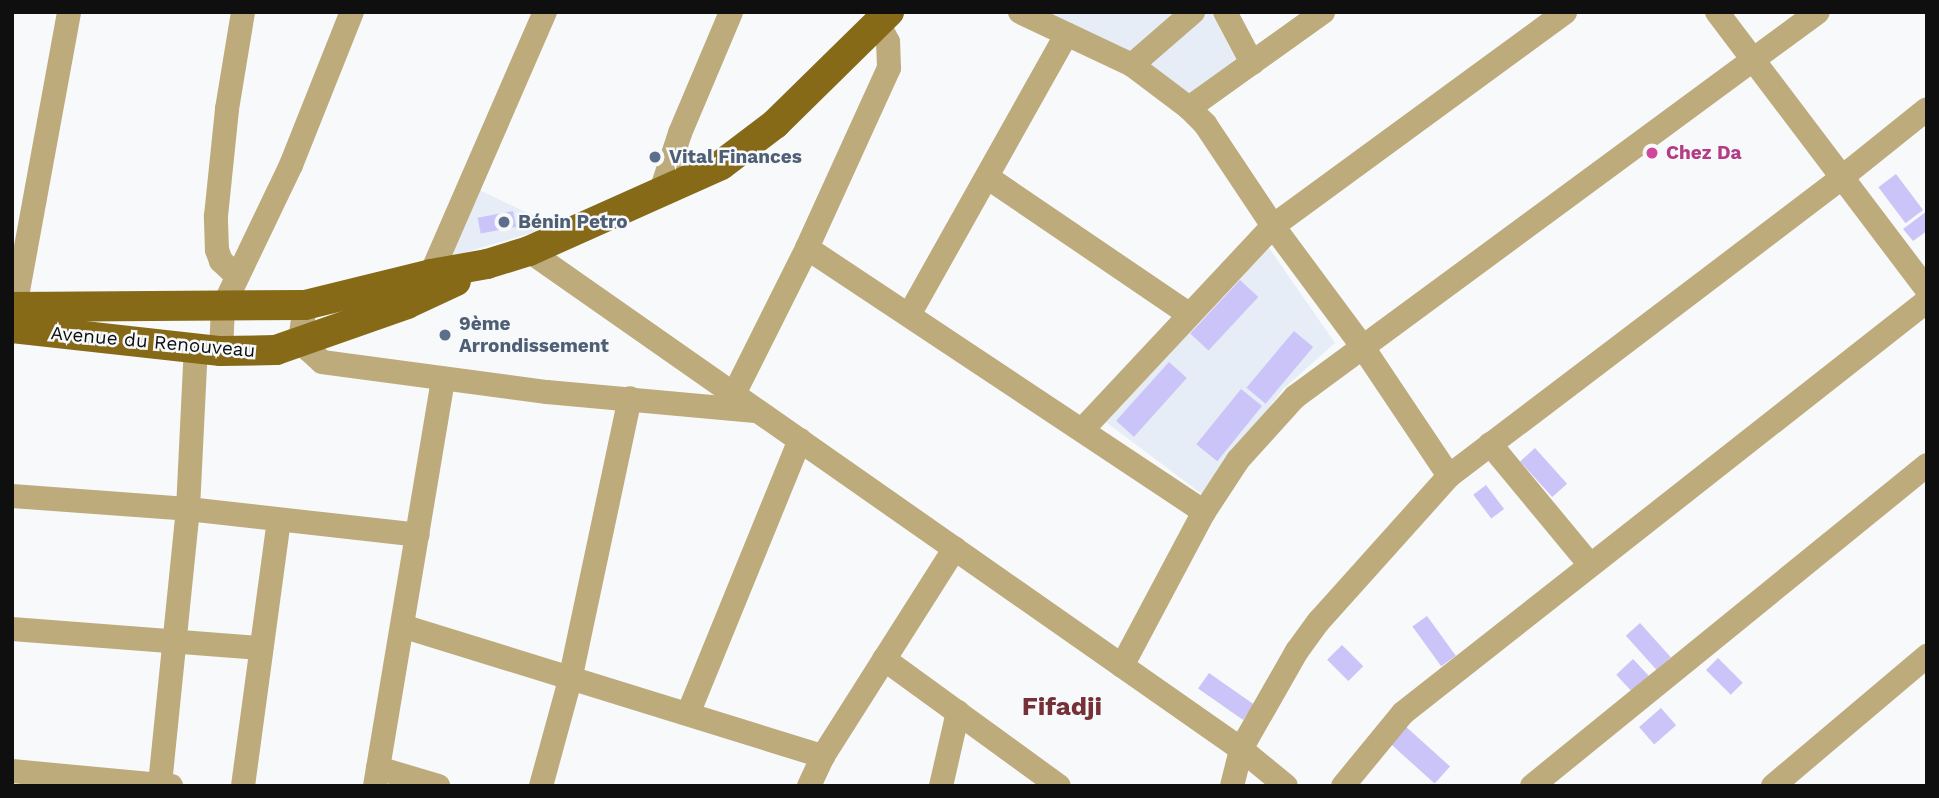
<!DOCTYPE html>
<html>
<head>
<meta charset="utf-8">
<style>
	body { margin:0 }
	#map { position:relative; width:1939px; height:798px; overflow:hidden; background:#f7f9fb; font-family:"Work Sans",sans-serif }
	div>[style] { position:absolute }
	.built>* { inset:0; background:#e6edf6 }
	.building>* { inset:0; background:#cbc4f8; transform-origin:0 0 }
	.minor>* { height:24px; margin:-12px; padding:0 12px; transform-origin:12px; border-radius:12px; background:#beab7c }
	.major>* { height:30px; margin:-15px; padding:0 15px; transform-origin:15px; border-radius:15px; background:#876a17 }
	.dots>* { width:19px; height:19px; translate:-50% -50%; box-sizing:border-box; border:4px solid #f7f9fb; border-radius:50% }
	span { translate:-50% -50%; white-space:nowrap; text-align:center; line-height:1.15; -webkit-text-stroke:5px #f7f9fb; paint-order:stroke }
	.hotel-label { font-size:19px; color:#b23c85; font-weight:700 }
	.left { translate:0 -50%; text-align:left }
	.service-label { font-size:19px; color:#4e5e75; font-weight:700 }
	.street-label { font-size:19px; color:#0f0f10 }
	.district-label { font-size:26px; color:#773037; font-weight:700 }
	.frame { position:absolute; inset:0; border:14px solid #0f0f10; pointer-events:none }
</style>
</head>
<body>
<div id="map">
	<div class="built">
		<i style="clip-path:polygon(1032px 12px,1211px 12px,1238px 63px,1185px 100px)"></i>
		<i style="clip-path:polygon(475px 188px,555px 226px,446px 258px)"></i>
		<i style="clip-path:polygon(1269px 248px,1335px 343px,1284px 388px,1202px 494px,1106px 422px)"></i>
	</div>
	<div class="building">
		<i style="left:1896px;top:174px;width:45px;height:22px;rotate:53deg"></i>
		<i style="left:513px;top:211px;width:16px;height:36px;rotate:79deg"></i>
		<i style="clip-path:polygon(1927px 211px,1927px 231px,1913px 241px,1903px 229px)"></i>
		<i style="left:1240px;top:280px;width:25px;height:73px;rotate:43deg"></i>
		<i style="left:1294px;top:331px;width:25px;height:74px;rotate:40deg"></i>
		<i style="left:1169px;top:362px;width:24px;height:79px;rotate:42deg"></i>
		<i style="left:1241px;top:389px;width:27px;height:71px;rotate:39deg"></i>
		<i style="left:1535px;top:448px;width:48px;height:20px;rotate:48deg"></i>
		<i style="left:1486px;top:485px;width:30px;height:16px;rotate:53deg"></i>
		<i style="left:1427px;top:616px;width:49px;height:18px;rotate:54deg"></i>
		<i style="left:1640px;top:623px;width:46px;height:19px;rotate:48deg"></i>
		<i style="left:1342px;top:645px;width:30px;height:21px;rotate:45deg"></i>
		<i style="left:1718px;top:658px;width:35px;height:17px;rotate:45deg"></i>
		<i style="left:1633px;top:659px;width:23px;height:23px;rotate:47deg"></i>
		<i style="left:1209px;top:673px;width:55px;height:19px;rotate:35deg"></i>
		<i style="left:1661px;top:708px;width:23px;height:29px;rotate:49deg"></i>
		<i style="left:1404px;top:725px;width:62px;height:23px;rotate:42deg"></i>
	</div>
	<div class="minor">
		<i style="left:1020px;top:12px;width:124px;rotate:25.3deg"></i>
		<i style="left:1132px;top:65px;width:71px;rotate:37deg"></i>
		<i style="left:1189px;top:108px;width:23px;rotate:45deg"></i>
		<i style="left:1205px;top:124px;width:123px;rotate:56.3deg"></i>
		<i style="left:1273px;top:226px;width:149px;rotate:53.4deg"></i>
		<i style="left:1362px;top:346px;width:156px;rotate:56.2deg"></i>
		<i style="left:1225px;top:12px;width:58px;rotate:62.1deg"></i>
		<i style="left:1717px;top:12px;width:348px;rotate:52.9deg"></i>
		<i style="left:1132px;top:65px;width:81px;rotate:-41deg"></i>
		<i style="left:1189px;top:108px;width:165px;rotate:-35.6deg"></i>
		<i style="left:987px;top:177px;width:245px;rotate:34.2deg"></i>
		<i style="left:660px;top:194px;width:64px;rotate:-71.8deg"></i>
		<i style="left:680px;top:133px;width:131px;rotate:-67.1deg"></i>
		<i style="left:807px;top:248px;width:477px;rotate:33.6deg"></i>
		<i style="left:529px;top:251px;width:869px;rotate:34.97deg"></i>
		<i style="left:1241px;top:749px;width:58px;rotate:39.4deg"></i>
		<i style="left:431px;top:274px;width:286px;rotate:-66.5deg"></i>
		<i style="left:237px;top:276px;width:22px;rotate:-137deg"></i>
		<i style="left:221px;top:261px;width:12px;rotate:-110deg"></i>
		<i style="left:217px;top:250px;width:34px;rotate:-92deg"></i>
		<i style="left:216px;top:216px;width:108px;rotate:-84.1deg"></i>
		<i style="left:227px;top:109px;width:98px;rotate:-80.6deg"></i>
		<i style="left:305px;top:305px;width:37px;rotate:98deg"></i>
		<i style="left:300px;top:342px;width:30px;rotate:42deg"></i>
		<i style="left:322px;top:362px;width:227px;rotate:7.6deg"></i>
		<i style="left:547px;top:392px;width:209px;rotate:5.2deg"></i>
		<i style="left:15px;top:307px;width:300px;rotate:-79.6deg"></i>
		<i style="left:909px;top:315px;width:322px;rotate:-60.7deg"></i>
		<i style="left:221px;top:351px;width:44px;rotate:-87.4deg"></i>
		<i style="left:223px;top:307px;width:157px;rotate:-64.4deg"></i>
		<i style="left:291px;top:165px;width:165px;rotate:-68.3deg"></i>
		<i style="left:734px;top:394px;width:163px;rotate:-63.4deg"></i>
		<i style="left:807px;top:248px;width:198px;rotate:-65.5deg"></i>
		<i style="left:889px;top:68px;width:26px;rotate:-92deg"></i>
		<i style="left:888px;top:42px;width:21px;rotate:-118deg"></i>
		<i style="left:1083px;top:429px;width:278px;rotate:-46.9deg"></i>
		<i style="left:1273px;top:226px;width:362px;rotate:-36.2deg"></i>
		<i style="left:1490px;top:444px;width:157px;rotate:50.4deg"></i>
		<i style="left:12px;top:496px;width:176px;rotate:4.2deg"></i>
		<i style="left:188px;top:509px;width:231px;rotate:6.4deg"></i>
		<i style="left:402px;top:626px;width:441px;rotate:17.2deg"></i>
		<i style="left:12px;top:629px;width:250px;rotate:4.4deg"></i>
		<i style="left:884px;top:659px;width:216px;rotate:36deg"></i>
		<i style="left:1122px;top:666px;width:174px;rotate:-62deg"></i>
		<i style="left:1204px;top:512px;width:62px;rotate:-56.8deg"></i>
		<i style="left:1238px;top:460px;width:85px;rotate:-47.9deg"></i>
		<i style="left:1295px;top:397px;width:649px;rotate:-36.36deg"></i>
		<i style="left:688px;top:714px;width:296px;rotate:-67.8deg"></i>
		<i style="left:378px;top:768px;width:63px;rotate:16.7deg"></i>
		<i style="left:12px;top:771px;width:160px;rotate:5.4deg"></i>
		<i style="left:160px;top:784px;width:276px;rotate:-84.2deg"></i>
		<i style="left:188px;top:509px;width:161px;rotate:-87.2deg"></i>
		<i style="left:243px;top:786px;width:267px;rotate:-82.3deg"></i>
		<i style="left:375px;top:786px;width:413px;rotate:-80.5deg"></i>
		<i style="left:541px;top:786px;width:110px;rotate:-74.7deg"></i>
		<i style="left:570px;top:680px;width:288px;rotate:-78deg"></i>
		<i style="left:809px;top:786px;width:33px;rotate:-65deg"></i>
		<i style="left:823px;top:756px;width:246px;rotate:-57.6deg"></i>
		<i style="left:941px;top:786px;width:76px;rotate:-77.1deg"></i>
		<i style="left:1232px;top:786px;width:38px;rotate:-76deg"></i>
		<i style="left:1241px;top:749px;width:113px;rotate:-60.3deg"></i>
		<i style="left:1297px;top:651px;width:37px;rotate:-54deg"></i>
		<i style="left:1319px;top:621px;width:195px;rotate:-48.1deg"></i>
		<i style="left:1449px;top:476px;width:492px;rotate:-37.2deg"></i>
		<i style="left:1841px;top:178px;width:110px;rotate:-38.7deg"></i>
		<i style="left:1343px;top:786px;width:94px;rotate:-50.6deg"></i>
		<i style="left:1403px;top:713px;width:667px;rotate:-38.18deg"></i>
		<i style="left:1532px;top:786px;width:509px;rotate:-39.1deg"></i>
		<i style="left:1773px;top:786px;width:202px;rotate:-40.2deg"></i>
	</div>
	<div class="major">
		<i style="left:12px;top:307px;width:293px;rotate:-0.4deg"></i>
		<i style="left:305px;top:305px;width:130px;rotate:-13.8deg"></i>
		<i style="left:431px;top:274px;width:57px;rotate:-10.1deg"></i>
		<i style="left:487px;top:264px;width:44px;rotate:-17.2deg"></i>
		<i style="left:529px;top:251px;width:210px;rotate:-24.1deg"></i>
		<i style="left:721px;top:165px;width:68px;rotate:-37.2deg"></i>
		<i style="left:775px;top:124px;width:160px;rotate:-44.5deg"></i>
		<i style="left:12px;top:328px;width:210px;rotate:6.3deg"></i>
		<i style="left:221px;top:351px;width:55px;rotate:-1deg"></i>
		<i style="left:276px;top:350px;width:139px;rotate:-19.3deg"></i>
		<i style="left:407px;top:304px;width:54px;rotate:-25.1deg"></i>
	</div>
	<div class="dots">
		<i style="left:1652px;top:153px;background:#d1479c"></i>
		<i style="left:655px;top:157px;background:#5c6f8a"></i>
		<i style="left:504px;top:222px;background:#5c6f8a"></i>
		<i style="left:445px;top:335px;background:#5c6f8a"></i>
	</div>
	<div class="hotel-label">
		<span class="left" style="left:1666px;top:153px">Chez Da</span>
	</div>
	<div class="service-label">
		<span class="left" style="left:669px;top:157px">Vital Finances</span>
		<span class="left" style="left:518px;top:222px">Bénin Petro</span>
		<span class="left" style="left:459px;top:335px">9ème<br>Arrondissement</span>
	</div>
	<div class="street-label">
		<span style="left:153px;top:342px;rotate:5deg">Avenue du Renouveau</span>
	</div>
	<div class="district-label">
		<span style="left:1062px;top:707px">Fifadji</span>
	</div>
	<div class="frame"></div>
</div>
</body>
</html>
